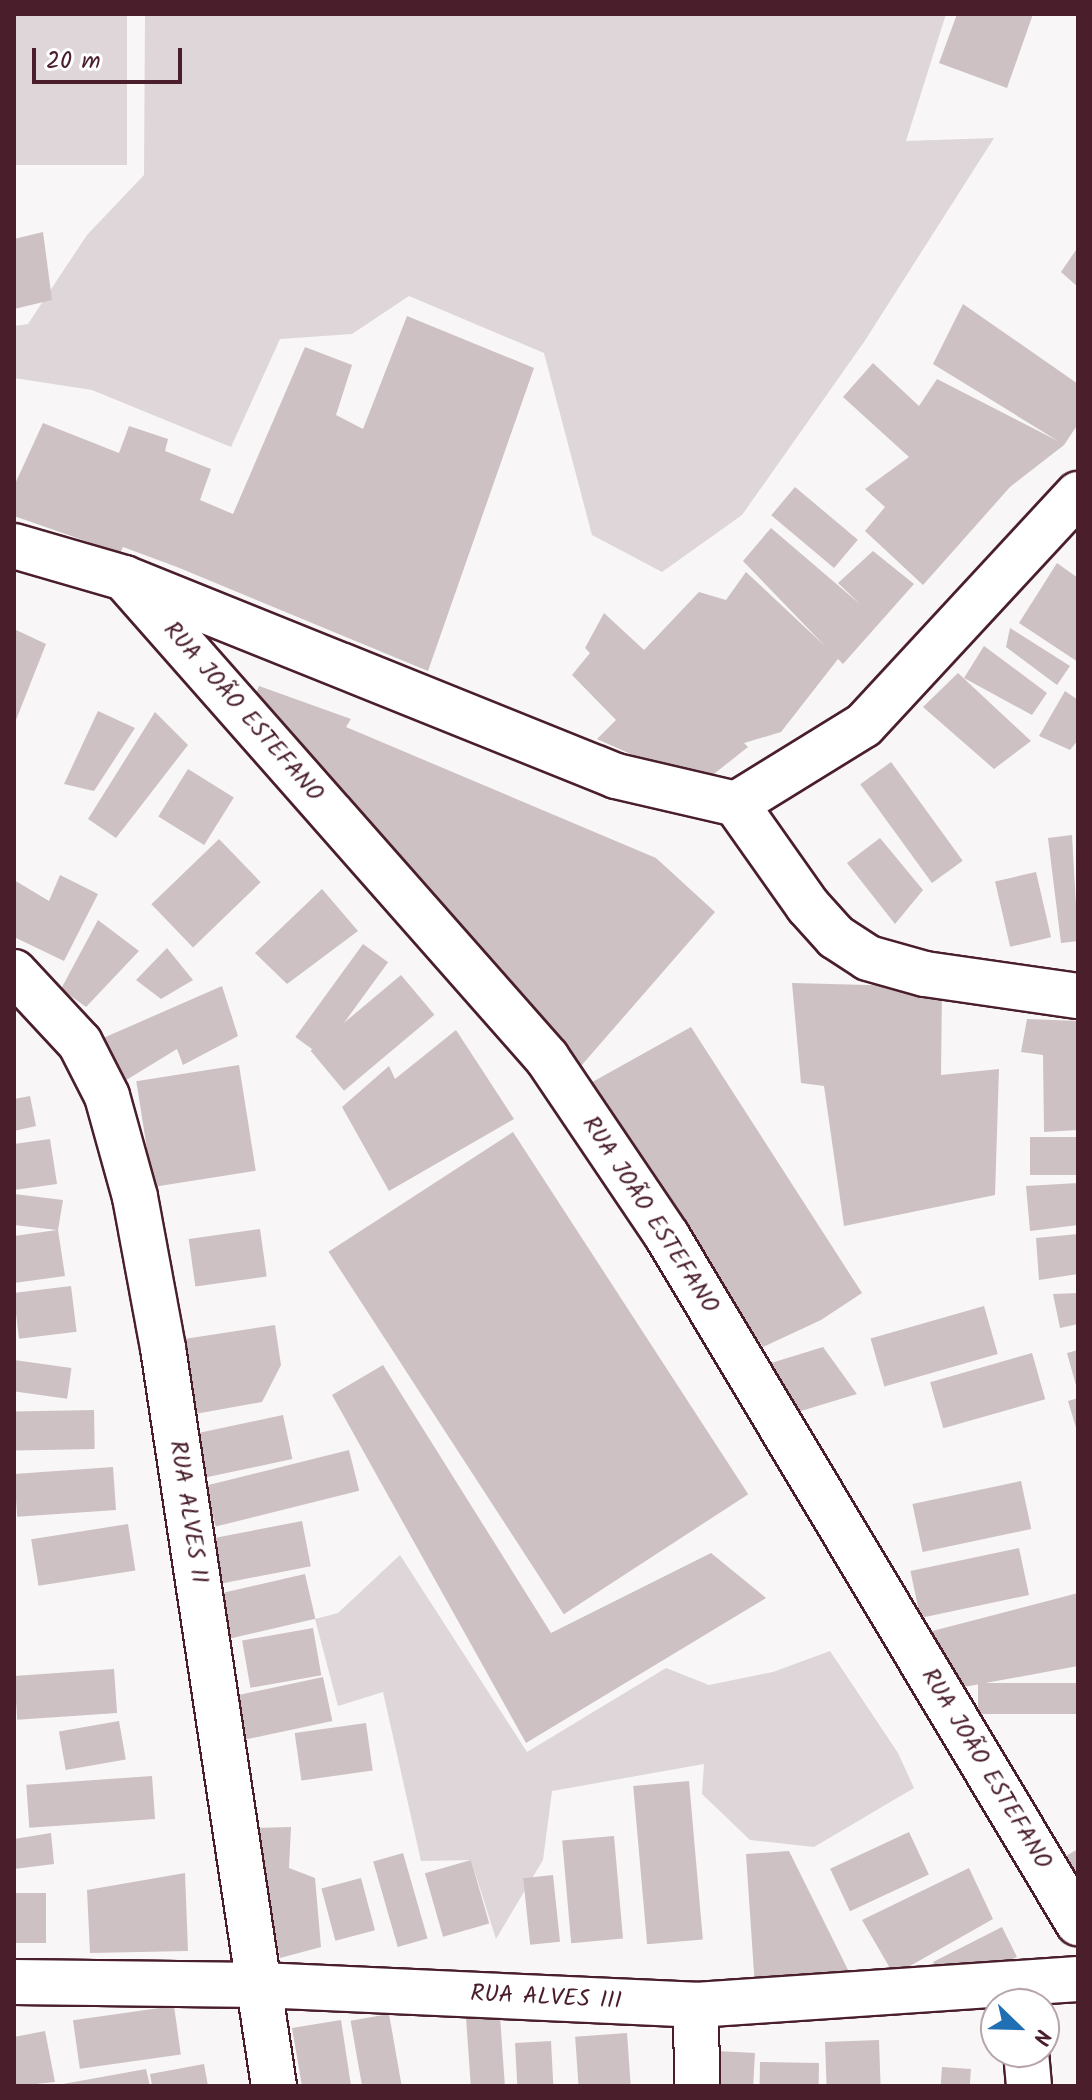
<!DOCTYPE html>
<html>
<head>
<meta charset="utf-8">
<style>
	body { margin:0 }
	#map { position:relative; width:1092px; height:2100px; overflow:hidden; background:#f8f6f7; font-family:Kalam,sans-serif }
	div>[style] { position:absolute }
	.green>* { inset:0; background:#ded6d9; transform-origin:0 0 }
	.building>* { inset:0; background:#cdc1c4; transform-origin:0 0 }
	.roads { filter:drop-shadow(2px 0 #4a1f2b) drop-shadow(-2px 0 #4a1f2b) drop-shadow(0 2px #4a1f2b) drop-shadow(0 -2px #4a1f2b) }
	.minor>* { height:44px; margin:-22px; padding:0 22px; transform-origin:22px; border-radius:22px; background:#fff }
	span { translate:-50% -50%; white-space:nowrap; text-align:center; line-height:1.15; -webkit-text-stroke:7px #fff; paint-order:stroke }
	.street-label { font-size:24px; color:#4a1f2b }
	.frame { position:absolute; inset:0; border:16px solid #4a1f2b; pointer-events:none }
	.north { position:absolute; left:980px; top:1988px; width:80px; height:80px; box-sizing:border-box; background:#fff; border:2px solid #b7a5aa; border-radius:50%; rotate:113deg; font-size:22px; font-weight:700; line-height:32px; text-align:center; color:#4a1f2b }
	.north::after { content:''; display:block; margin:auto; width:28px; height:36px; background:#1f6fb2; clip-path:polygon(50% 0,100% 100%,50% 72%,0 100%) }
	.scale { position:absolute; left:32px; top:48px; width:150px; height:36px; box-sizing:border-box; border:4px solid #4a1f2b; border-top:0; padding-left:10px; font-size:24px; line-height:28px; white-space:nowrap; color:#4a1f2b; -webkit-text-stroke:6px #fff; paint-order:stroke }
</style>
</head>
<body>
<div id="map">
	<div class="green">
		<i style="left:14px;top:14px;width:113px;height:151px"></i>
		<i style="clip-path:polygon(145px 14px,946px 14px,906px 141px,994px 138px,864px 342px,742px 515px,662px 572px,592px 535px,544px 353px,409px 296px,352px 334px,280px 339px,231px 447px,92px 390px,14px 378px,14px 326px,28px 324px,87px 235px,144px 175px)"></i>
		<i style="clip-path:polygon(400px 1555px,527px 1752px,666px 1668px,709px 1685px,773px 1672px,830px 1651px,898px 1753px,914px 1788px,814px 1847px,750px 1840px,702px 1794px,704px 1764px,552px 1791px,543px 1860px,496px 1939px,471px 1860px,421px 1861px,383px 1692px,338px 1706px,315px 1619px,338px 1613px)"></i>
	</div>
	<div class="building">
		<i style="clip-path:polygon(957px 14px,1033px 14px,1007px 88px,939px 63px)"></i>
		<i style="clip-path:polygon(43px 232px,52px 300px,14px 309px,14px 239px)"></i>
		<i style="clip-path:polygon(1078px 247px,1078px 287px,1061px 272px)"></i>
		<i style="clip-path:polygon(963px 304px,1078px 384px,1078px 424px,1064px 445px,1010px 487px,923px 585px,865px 531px,885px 507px,865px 489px,909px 457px,843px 397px,873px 363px,919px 406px,937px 379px,1058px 441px,933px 364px)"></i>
		<i style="clip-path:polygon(407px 316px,534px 368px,428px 671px,177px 567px,123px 547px,120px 553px,14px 516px,14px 486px,43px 423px,119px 453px,129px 426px,168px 439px,165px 451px,211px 469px,200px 500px,233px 514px,305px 347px,352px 365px,336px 415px,363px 429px)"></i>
		<i style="left:795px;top:487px;width:82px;height:37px;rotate:40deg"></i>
		<i style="clip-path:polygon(771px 528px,861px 605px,838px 583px,873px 551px,914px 584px,843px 664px,838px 659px,781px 732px,744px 743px,748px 747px,700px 785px,597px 739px,616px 720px,572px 675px,590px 653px,585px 648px,604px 613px,644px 650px,699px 592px,726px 600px,746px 572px,825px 646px,743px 561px)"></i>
		<i style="clip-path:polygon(1057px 563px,1078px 578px,1078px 662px,1019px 623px)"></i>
		<i style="clip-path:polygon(1010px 628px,1070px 666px,1057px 685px,1006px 647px)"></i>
		<i style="clip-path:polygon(14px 629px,46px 644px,14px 725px)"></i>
		<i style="clip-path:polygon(984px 646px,1047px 693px,1032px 715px,964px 678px)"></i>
		<i style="clip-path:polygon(958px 673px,1031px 741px,994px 769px,923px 707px)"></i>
		<i style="clip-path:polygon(259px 686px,351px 719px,346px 727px,656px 858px,715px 912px,581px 1066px,318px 777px,255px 696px)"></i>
		<i style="clip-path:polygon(1065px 691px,1078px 700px,1078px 740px,1070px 750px,1039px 736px)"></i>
		<i style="clip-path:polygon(98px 711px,135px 728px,94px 791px,64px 784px)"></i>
		<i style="clip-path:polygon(155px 712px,188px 745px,116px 838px,88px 819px)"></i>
		<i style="left:891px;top:762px;width:122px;height:38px;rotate:54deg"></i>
		<i style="left:188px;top:769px;width:54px;height:56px;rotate:32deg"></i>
		<i style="clip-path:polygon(1072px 835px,1078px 941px,1061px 943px,1048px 838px)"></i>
		<i style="clip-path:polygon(880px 838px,923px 890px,895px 924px,847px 863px)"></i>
		<i style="left:219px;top:839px;width:60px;height:94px;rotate:46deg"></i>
		<i style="left:1036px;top:872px;width:67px;height:42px;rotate:77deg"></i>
		<i style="clip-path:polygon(60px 875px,98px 894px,64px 961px,14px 937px,14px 880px,49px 901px)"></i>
		<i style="clip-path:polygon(322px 889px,358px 931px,287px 984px,255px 953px)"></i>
		<i style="clip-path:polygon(98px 920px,139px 951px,86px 1007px,61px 989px)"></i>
		<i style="left:363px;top:944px;width:31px;height:115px;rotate:36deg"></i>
		<i style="clip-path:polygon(167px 948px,193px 980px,161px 999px,136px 980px)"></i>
		<i style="left:401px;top:975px;width:52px;height:118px;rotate:50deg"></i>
		<i style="clip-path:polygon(792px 983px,942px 987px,941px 1075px,999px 1069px,995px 1195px,844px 1226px,824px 1086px,801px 1083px)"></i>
		<i style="clip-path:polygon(222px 986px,238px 1036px,183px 1065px,177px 1049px,123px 1082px,101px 1039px)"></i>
		<i style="clip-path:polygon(1027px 1019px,1078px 1021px,1078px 1130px,1044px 1132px,1043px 1055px,1021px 1052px)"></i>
		<i style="clip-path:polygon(691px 1027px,862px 1293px,821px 1320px,763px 1347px,587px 1085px)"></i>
		<i style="clip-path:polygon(456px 1030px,514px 1119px,389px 1191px,342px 1107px,389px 1066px,395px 1079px)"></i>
		<i style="left:239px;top:1065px;width:107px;height:104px;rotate:81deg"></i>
		<i style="clip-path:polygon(30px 1096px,36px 1126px,14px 1131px,14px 1099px)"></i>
		<i style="left:513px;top:1132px;width:432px;height:220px;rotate:57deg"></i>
		<i style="left:1078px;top:1137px;width:38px;height:48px;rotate:90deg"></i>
		<i style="clip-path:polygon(50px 1139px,57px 1184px,14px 1190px,14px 1144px)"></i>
		<i style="clip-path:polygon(1078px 1183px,1078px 1225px,1030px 1231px,1026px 1186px)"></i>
		<i style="clip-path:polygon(14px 1194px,63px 1200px,58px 1230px,65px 1276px,14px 1283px,14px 1236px,57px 1230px,14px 1225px)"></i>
		<i style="left:260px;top:1229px;width:48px;height:72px;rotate:82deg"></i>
		<i style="clip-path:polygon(1078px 1234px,1078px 1274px,1039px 1280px,1036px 1238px)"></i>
		<i style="left:71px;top:1286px;width:46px;height:58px;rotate:83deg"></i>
		<i style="clip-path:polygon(1078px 1293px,1078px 1324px,1060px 1328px,1053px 1294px)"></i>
		<i style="left:984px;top:1306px;width:50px;height:118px;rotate:74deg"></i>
		<i style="clip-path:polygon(275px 1325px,281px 1365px,262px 1402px,195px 1414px,184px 1339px)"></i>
		<i style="clip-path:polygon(823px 1347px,857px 1394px,791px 1414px,768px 1364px)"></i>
		<i style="clip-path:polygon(1078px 1350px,1078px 1389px,1077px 1389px,1067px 1353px)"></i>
		<i style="left:1032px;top:1353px;width:48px;height:106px;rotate:74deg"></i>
		<i style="left:14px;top:1360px;width:58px;height:31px;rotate:8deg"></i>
		<i style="clip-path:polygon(383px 1365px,551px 1633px,711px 1553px,766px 1598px,526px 1743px,332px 1395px)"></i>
		<i style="clip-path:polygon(1078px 1398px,1078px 1430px,1077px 1431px,1068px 1401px)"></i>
		<i style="left:94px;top:1410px;width:39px;height:80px;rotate:89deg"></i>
		<i style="left:283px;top:1415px;width:45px;height:95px;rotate:78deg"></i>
		<i style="left:349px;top:1450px;width:42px;height:148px;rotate:76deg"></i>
		<i style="left:113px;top:1467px;width:43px;height:99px;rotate:86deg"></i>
		<i style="left:1021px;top:1481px;width:49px;height:111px;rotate:78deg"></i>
		<i style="left:302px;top:1521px;width:46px;height:96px;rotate:79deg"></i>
		<i style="left:128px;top:1524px;width:47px;height:98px;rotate:81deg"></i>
		<i style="left:1019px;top:1548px;width:48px;height:111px;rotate:78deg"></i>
		<i style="left:305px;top:1574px;width:46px;height:95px;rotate:77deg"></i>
		<i style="clip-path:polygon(1078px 1593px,1078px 1666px,953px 1689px,917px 1635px)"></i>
		<i style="left:313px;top:1628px;width:48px;height:72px;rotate:80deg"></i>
		<i style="left:114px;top:1669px;width:44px;height:100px;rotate:86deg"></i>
		<i style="left:323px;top:1677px;width:45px;height:96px;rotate:78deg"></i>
		<i style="left:1078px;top:1683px;width:31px;height:100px;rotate:90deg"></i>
		<i style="left:119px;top:1721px;width:39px;height:61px;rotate:80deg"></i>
		<i style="left:366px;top:1723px;width:48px;height:72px;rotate:82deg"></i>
		<i style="left:152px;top:1776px;width:43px;height:126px;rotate:86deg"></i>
		<i style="left:689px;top:1781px;width:159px;height:56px;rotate:85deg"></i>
		<i style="clip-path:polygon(291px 1827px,289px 1868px,315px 1878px,321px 1947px,280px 1958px,254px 1828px)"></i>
		<i style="left:909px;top:1832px;width:47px;height:87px;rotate:65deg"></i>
		<i style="clip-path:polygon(51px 1833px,54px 1864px,14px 1869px,14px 1839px)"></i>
		<i style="left:614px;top:1836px;width:103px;height:52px;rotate:85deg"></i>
		<i style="clip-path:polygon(1078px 1849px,1078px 1896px,1059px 1860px)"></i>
		<i style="clip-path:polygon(789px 1851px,854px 1982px,755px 1988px,746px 1854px)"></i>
		<i style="left:403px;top:1853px;width:89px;height:31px;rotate:74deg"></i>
		<i style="left:471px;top:1860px;width:66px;height:48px;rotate:74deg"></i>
		<i style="clip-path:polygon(969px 1868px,993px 1919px,894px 1975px,862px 1920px)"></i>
		<i style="clip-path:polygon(185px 1873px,188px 1951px,90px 1953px,87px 1890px)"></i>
		<i style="left:553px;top:1875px;width:67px;height:30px;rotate:84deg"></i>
		<i style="left:361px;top:1878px;width:54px;height:41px;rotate:75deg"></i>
		<i style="left:14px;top:1893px;width:32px;height:50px"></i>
		<i style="clip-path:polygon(1002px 1927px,1017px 1957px,947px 1987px,933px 1962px)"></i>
		<i style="left:174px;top:2006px;width:49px;height:102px;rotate:82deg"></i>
		<i style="left:389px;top:2014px;width:73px;height:39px;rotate:80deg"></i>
		<i style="left:500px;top:2016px;width:70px;height:34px;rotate:86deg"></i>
		<i style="clip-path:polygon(341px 2020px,351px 2086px,302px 2086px,292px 2028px)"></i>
		<i style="clip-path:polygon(45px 2031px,55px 2082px,16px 2086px,14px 2037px)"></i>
		<i style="left:627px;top:2033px;width:53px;height:52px;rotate:86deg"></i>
		<i style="left:879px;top:2040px;width:46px;height:54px;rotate:88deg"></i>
		<i style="left:551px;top:2041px;width:45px;height:36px;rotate:87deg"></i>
		<i style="left:717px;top:2051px;width:38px;height:35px;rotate:3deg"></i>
		<i style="left:760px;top:2062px;width:59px;height:24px;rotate:1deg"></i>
		<i style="clip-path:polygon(204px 2064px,208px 2086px,152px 2086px,150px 2074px)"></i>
		<i style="left:942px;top:2067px;width:29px;height:19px;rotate:4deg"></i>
		<i style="clip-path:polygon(146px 2069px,150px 2086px,63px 2086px,63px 2084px)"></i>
	</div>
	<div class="roads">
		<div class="minor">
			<i style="left:14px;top:546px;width:115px;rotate:16.2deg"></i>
			<i style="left:124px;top:578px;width:530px;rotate:21.92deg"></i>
			<i style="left:616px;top:776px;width:123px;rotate:13.1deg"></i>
			<i style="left:736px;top:804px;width:150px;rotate:-31.7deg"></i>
			<i style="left:864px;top:725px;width:315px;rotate:-47.2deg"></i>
			<i style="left:124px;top:578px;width:640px;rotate:48.61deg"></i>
			<i style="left:547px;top:1058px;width:215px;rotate:56deg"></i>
			<i style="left:667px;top:1236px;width:801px;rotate:59.11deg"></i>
			<i style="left:736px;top:804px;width:125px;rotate:54.8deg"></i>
			<i style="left:808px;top:906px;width:42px;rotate:47.9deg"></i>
			<i style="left:836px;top:937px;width:38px;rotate:33deg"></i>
			<i style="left:868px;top:958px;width:59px;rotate:15.7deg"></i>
			<i style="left:925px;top:974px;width:155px;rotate:8.2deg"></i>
			<i style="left:14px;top:972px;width:97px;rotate:47.1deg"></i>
			<i style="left:80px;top:1043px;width:59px;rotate:63deg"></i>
			<i style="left:107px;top:1096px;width:105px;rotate:74.5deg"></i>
			<i style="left:135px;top:1197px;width:154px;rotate:79.5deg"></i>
			<i style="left:163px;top:1348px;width:746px;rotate:81.45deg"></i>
			<i style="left:14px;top:1982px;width:246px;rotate:0.7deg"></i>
			<i style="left:260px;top:1985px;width:436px;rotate:2.6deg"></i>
			<i style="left:696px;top:2005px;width:383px;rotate:-3.9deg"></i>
			<i style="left:696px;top:2005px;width:81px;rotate:89.3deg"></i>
			<i style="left:1026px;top:2052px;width:34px;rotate:85deg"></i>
		</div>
	</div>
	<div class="street-label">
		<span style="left:243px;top:712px;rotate:49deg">RUA JOÃO ESTEFANO</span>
		<span style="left:650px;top:1215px;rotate:57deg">RUA JOÃO ESTEFANO</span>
		<span style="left:188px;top:1512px;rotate:81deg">RUA ALVES II</span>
		<span style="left:986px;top:1769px;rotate:59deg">RUA JOÃO ESTEFANO</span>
		<span style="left:546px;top:1998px;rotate:3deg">RUA ALVES III</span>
	</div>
	<div class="frame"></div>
	<div class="north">N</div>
	<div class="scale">20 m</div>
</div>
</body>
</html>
